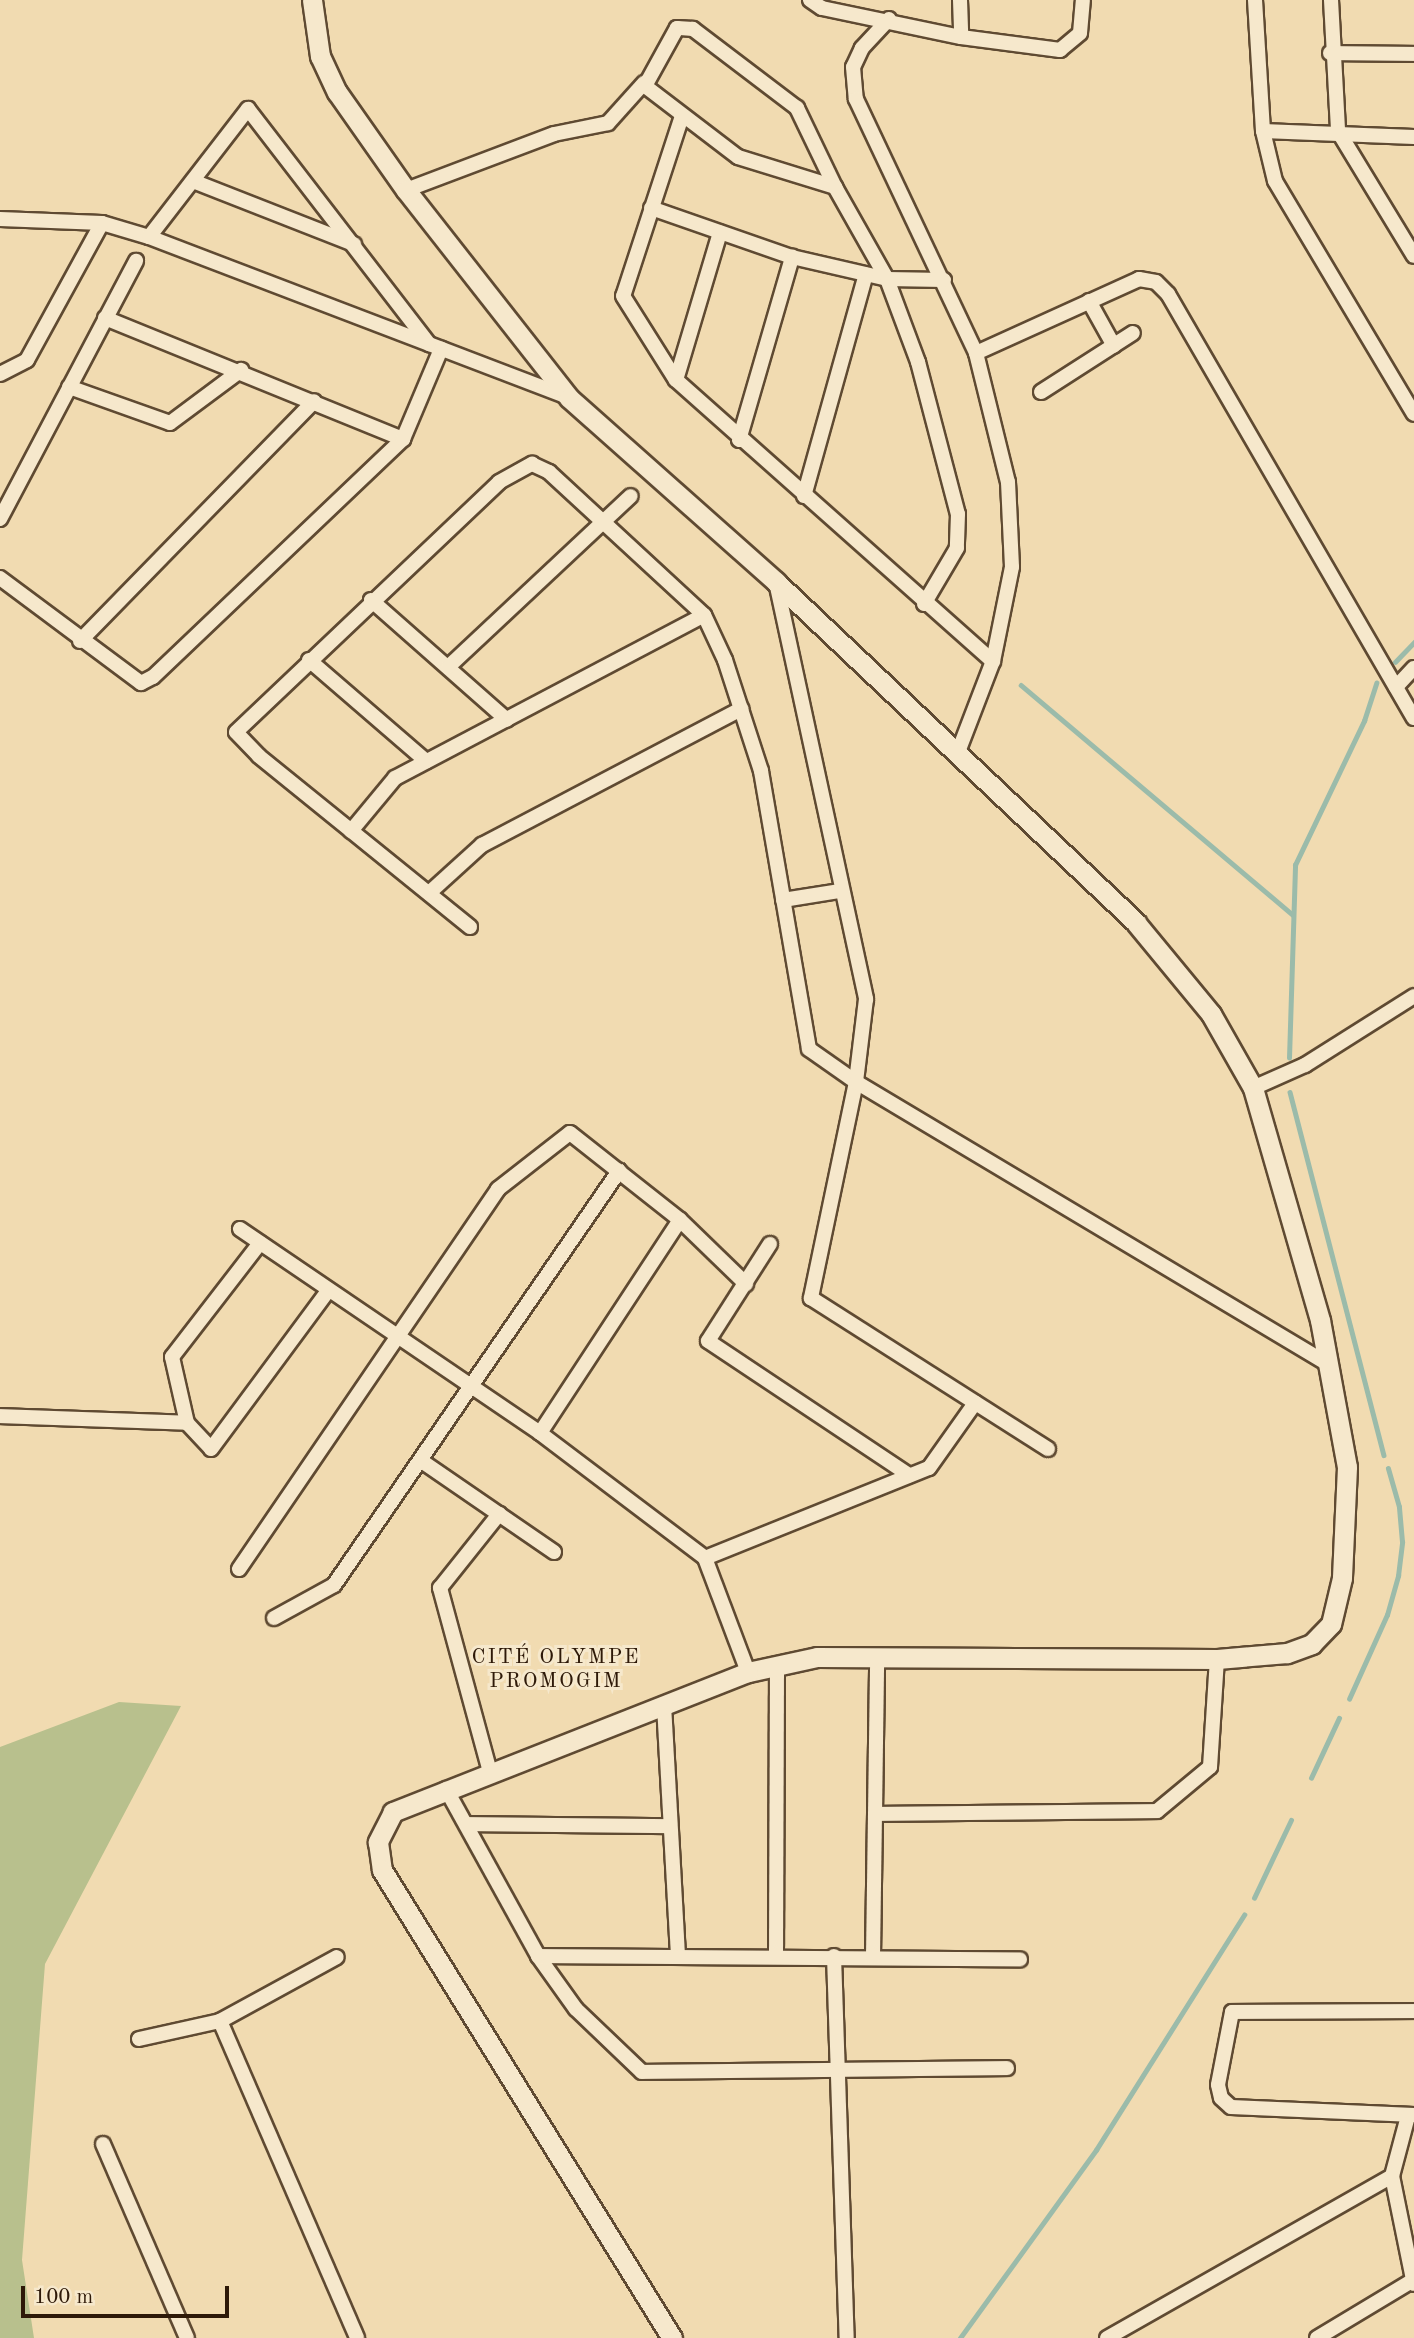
<!DOCTYPE html>
<html>
<head>
<meta charset="utf-8">
<style>
	body { margin:0 }
	#map { position:relative; width:1414px; height:2338px; overflow:hidden; background:#f1dbb1; font-family:"Old Standard TT",serif }
	div>[style] { position:absolute }
	.green>* { inset:0; background:#b8c08d }
	.stream>* { height:4.5px; margin:-2.25px; padding:0 2.25px; transform-origin:2.25px; border-radius:2.25px; background:#9bbbaa }
	.roads { filter:drop-shadow(2px 0 #5f4a32) drop-shadow(-2px 0 #5f4a32) drop-shadow(0 2px #5f4a32) drop-shadow(0 -2px #5f4a32) }
	.street>* { height:14px; margin:-7px; padding:0 7px; transform-origin:7px; border-radius:7px; background:#f6e8cc }
	.secondary>* { height:19px; margin:-9.5px; padding:0 9.5px; transform-origin:9.5px; border-radius:9.5px; background:#f6e8cc }
	span { translate:-50% -50%; white-space:nowrap; text-align:center; line-height:1.15; -webkit-text-stroke:6px #f6e8cc; paint-order:stroke }
	.neighbourhood-label { font-size:21px; color:#2e1908; letter-spacing:2px }
	.scale { position:absolute; left:21px; top:2286px; width:208px; height:32px; box-sizing:border-box; border:4px solid #2e1908; border-top:0; padding-left:9px; font-size:21px; line-height:24px; white-space:nowrap; color:#2e1908; -webkit-text-stroke:5px #f6e8cc; paint-order:stroke }
</style>
</head>
<body>
<div id="map">
	<div class="green">
		<i style="clip-path:polygon(119px 1702px,181px 1706px,45px 1964px,22px 2260px,34px 2338px,0 2338px,0 1747px)"></i>
	</div>
	<div class="stream">
		<i style="left:1395px;top:662px;width:28px;rotate:-46deg"></i>
		<i style="left:1021px;top:685px;width:356px;rotate:40.2deg"></i>
		<i style="left:1289px;top:1058px;width:193px;rotate:-88.2deg"></i>
		<i style="left:1295px;top:865px;width:160px;rotate:-64.4deg"></i>
		<i style="left:1364px;top:721px;width:40px;rotate:-72deg"></i>
		<i style="left:1290px;top:1092px;width:375px;rotate:75.5deg"></i>
		<i style="left:1349px;top:1699px;width:92px;rotate:-65.7deg"></i>
		<i style="left:1387px;top:1615px;width:41px;rotate:-74.2deg"></i>
		<i style="left:1398px;top:1576px;width:34px;rotate:-83deg"></i>
		<i style="left:1402px;top:1542px;width:35px;rotate:-95deg"></i>
		<i style="left:1399px;top:1507px;width:40px;rotate:-106deg"></i>
		<i style="left:1311px;top:1778px;width:66px;rotate:-65deg"></i>
		<i style="left:1254px;top:1898px;width:86px;rotate:-64.6deg"></i>
		<i style="left:960px;top:2338px;width:232px;rotate:-54.1deg"></i>
		<i style="left:1096px;top:2150px;width:278px;rotate:-57.8deg"></i>
	</div>
	<div class="roads">
		<div class="street">
			<i style="left:810px;top:0;width:14px;rotate:34deg"></i>
			<i style="left:822px;top:8px;width:142px;rotate:11.8deg"></i>
			<i style="left:961px;top:37px;width:100px;rotate:7.5deg"></i>
			<i style="left:1060px;top:50px;width:26px;rotate:-40deg"></i>
			<i style="left:1080px;top:33px;width:33px;rotate:-85deg"></i>
			<i style="left:960px;top:0;width:37px;rotate:88deg"></i>
			<i style="left:1255px;top:0;width:131px;rotate:86.5deg"></i>
			<i style="left:1263px;top:131px;width:51px;rotate:76.5deg"></i>
			<i style="left:1275px;top:181px;width:271px;rotate:59.2deg"></i>
			<i style="left:1331px;top:0;width:131px;rotate:86.9deg"></i>
			<i style="left:1338px;top:131px;width:146px;rotate:58.7deg"></i>
			<i style="left:889px;top:19px;width:40px;rotate:133deg"></i>
			<i style="left:862px;top:48px;width:21px;rotate:115deg"></i>
			<i style="left:853px;top:67px;width:32px;rotate:85deg"></i>
			<i style="left:856px;top:99px;width:281px;rotate:64.7deg"></i>
			<i style="left:976px;top:353px;width:133px;rotate:76.1deg"></i>
			<i style="left:1008px;top:482px;width:85px;rotate:87.3deg"></i>
			<i style="left:1012px;top:567px;width:96px;rotate:101.4deg"></i>
			<i style="left:993px;top:661px;width:97px;rotate:111deg"></i>
			<i style="left:1330px;top:53px;width:84px;rotate:0.7deg"></i>
			<i style="left:682px;top:116px;width:189px;rotate:108.1deg"></i>
			<i style="left:623px;top:296px;width:99px;rotate:57.8deg"></i>
			<i style="left:676px;top:380px;width:424px;rotate:41.6deg"></i>
			<i style="left:1263px;top:131px;width:151px;rotate:2.3deg"></i>
			<i style="left:193px;top:181px;width:173px;rotate:21.4deg"></i>
			<i style="left:835px;top:187px;width:88px;rotate:-115.7deg"></i>
			<i style="left:797px;top:108px;width:131px;rotate:-142.8deg"></i>
			<i style="left:693px;top:29px;width:16px;rotate:-176deg"></i>
			<i style="left:677px;top:28px;width:66px;rotate:118.9deg"></i>
			<i style="left:645px;top:86px;width:117px;rotate:37.4deg"></i>
			<i style="left:738px;top:157px;width:102px;rotate:17.2deg"></i>
			<i style="left:835px;top:187px;width:106px;rotate:60.5deg"></i>
			<i style="left:887px;top:279px;width:89px;rotate:69.5deg"></i>
			<i style="left:918px;top:362px;width:157px;rotate:75.3deg"></i>
			<i style="left:958px;top:514px;width:34px;rotate:92deg"></i>
			<i style="left:957px;top:548px;width:65px;rotate:120.5deg"></i>
			<i style="left:406px;top:190px;width:158px;rotate:-20.7deg"></i>
			<i style="left:554px;top:134px;width:55px;rotate:-11.5deg"></i>
			<i style="left:608px;top:123px;width:54px;rotate:-48deg"></i>
			<i style="left:651px;top:208px;width:149px;rotate:19.2deg"></i>
			<i style="left:792px;top:257px;width:98px;rotate:13deg"></i>
			<i style="left:887px;top:279px;width:57px;rotate:1deg"></i>
			<i style="left:0;top:219px;width:102px;rotate:2.2deg"></i>
			<i style="left:102px;top:223px;width:49px;rotate:16.6deg"></i>
			<i style="left:149px;top:237px;width:449px;rotate:20.9deg"></i>
			<i style="left:149px;top:237px;width:162px;rotate:-52.3deg"></i>
			<i style="left:248px;top:109px;width:297px;rotate:52.4deg"></i>
			<i style="left:1089px;top:301px;width:51px;rotate:60.9deg"></i>
			<i style="left:105px;top:318px;width:322px;rotate:22.1deg"></i>
			<i style="left:976px;top:353px;width:179px;rotate:-24.4deg"></i>
			<i style="left:1139px;top:279px;width:17px;rotate:10deg"></i>
			<i style="left:1156px;top:282px;width:17px;rotate:45deg"></i>
			<i style="left:1168px;top:294px;width:490px;rotate:59.9deg"></i>
			<i style="left:0;top:374px;width:30px;rotate:-27deg"></i>
			<i style="left:27px;top:360px;width:156px;rotate:-61.3deg"></i>
			<i style="left:676px;top:380px;width:154px;rotate:-73.4deg"></i>
			<i style="left:69px;top:387px;width:107px;rotate:19.6deg"></i>
			<i style="left:170px;top:423px;width:89px;rotate:-36.7deg"></i>
			<i style="left:1041px;top:392px;width:109px;rotate:-32.7deg"></i>
			<i style="left:739px;top:440px;width:191px;rotate:-73.8deg"></i>
			<i style="left:804px;top:496px;width:230px;rotate:-74.4deg"></i>
			<i style="left:0;top:519px;width:292px;rotate:-62.2deg"></i>
			<i style="left:0;top:578px;width:176px;rotate:36.7deg"></i>
			<i style="left:141px;top:683px;width:13px;rotate:-27deg"></i>
			<i style="left:153px;top:677px;width:345px;rotate:-43.6deg"></i>
			<i style="left:403px;top:439px;width:98px;rotate:-67.1deg"></i>
			<i style="left:776px;top:582px;width:427px;rotate:77.8deg"></i>
			<i style="left:866px;top:999px;width:84px;rotate:96.9deg"></i>
			<i style="left:856px;top:1082px;width:221px;rotate:101.8deg"></i>
			<i style="left:811px;top:1298px;width:281px;rotate:32.5deg"></i>
			<i style="left:371px;top:600px;width:181px;rotate:41.4deg"></i>
			<i style="left:80px;top:641px;width:335px;rotate:-45.7deg"></i>
			<i style="left:309px;top:660px;width:155px;rotate:40.8deg"></i>
			<i style="left:448px;top:667px;width:250px;rotate:-43.1deg"></i>
			<i style="left:1396px;top:687px;width:26px;rotate:-47deg"></i>
			<i style="left:351px;top:831px;width:69px;rotate:-50.3deg"></i>
			<i style="left:395px;top:778px;width:349px;rotate:-27.8deg"></i>
			<i style="left:429px;top:893px;width:72px;rotate:-42.2deg"></i>
			<i style="left:482px;top:845px;width:293px;rotate:-27.7deg"></i>
			<i style="left:783px;top:900px;width:58px;rotate:-9deg"></i>
			<i style="left:470px;top:927px;width:272px;rotate:-141deg"></i>
			<i style="left:259px;top:756px;width:33px;rotate:-134deg"></i>
			<i style="left:236px;top:732px;width:363px;rotate:-43.5deg"></i>
			<i style="left:499px;top:482px;width:38px;rotate:-29deg"></i>
			<i style="left:532px;top:464px;width:19px;rotate:25deg"></i>
			<i style="left:549px;top:472px;width:211px;rotate:42.7deg"></i>
			<i style="left:704px;top:615px;width:50px;rotate:65deg"></i>
			<i style="left:725px;top:660px;width:117px;rotate:72deg"></i>
			<i style="left:761px;top:771px;width:282px;rotate:80.2deg"></i>
			<i style="left:809px;top:1049px;width:57px;rotate:35.1deg"></i>
			<i style="left:856px;top:1082px;width:550px;rotate:30.86deg"></i>
			<i style="left:1253px;top:1088px;width:57px;rotate:-23.9deg"></i>
			<i style="left:1305px;top:1065px;width:129px;rotate:-32.3deg"></i>
			<i style="left:240px;top:1229px;width:363px;rotate:34.2deg"></i>
			<i style="left:540px;top:1433px;width:207px;rotate:37.1deg"></i>
			<i style="left:705px;top:1558px;width:122px;rotate:69.3deg"></i>
			<i style="left:260px;top:1243px;width:144px;rotate:127.7deg"></i>
			<i style="left:172px;top:1357px;width:68px;rotate:77.2deg"></i>
			<i style="left:187px;top:1423px;width:35px;rotate:47deg"></i>
			<i style="left:211px;top:1449px;width:197px;rotate:-53.5deg"></i>
			<i style="left:770px;top:1244px;width:115px;rotate:122.6deg"></i>
			<i style="left:708px;top:1341px;width:242px;rotate:33.7deg"></i>
			<i style="left:0;top:1416px;width:187px;rotate:2.1deg"></i>
			<i style="left:540px;top:1433px;width:255px;rotate:-56.7deg"></i>
			<i style="left:423px;top:1462px;width:159px;rotate:34.5deg"></i>
			<i style="left:705px;top:1558px;width:241px;rotate:-21.9deg"></i>
			<i style="left:929px;top:1468px;width:80px;rotate:-54.7deg"></i>
			<i style="left:239px;top:1569px;width:460px;rotate:-55.7deg"></i>
			<i style="left:498px;top:1189px;width:91px;rotate:-37.9deg"></i>
			<i style="left:570px;top:1133px;width:140px;rotate:38.3deg"></i>
			<i style="left:680px;top:1220px;width:92px;rotate:44.1deg"></i>
			<i style="left:274px;top:1618px;width:68px;rotate:-28.8deg"></i>
			<i style="left:334px;top:1585px;width:503px;rotate:-55.46deg"></i>
			<i style="left:664px;top:1705px;width:251px;rotate:86.8deg"></i>
			<i style="left:490px;top:1772px;width:191px;rotate:-105.2deg"></i>
			<i style="left:440px;top:1588px;width:95px;rotate:-51.4deg"></i>
			<i style="left:446px;top:1789px;width:191px;rotate:61.1deg"></i>
			<i style="left:538px;top:1956px;width:65px;rotate:54.4deg"></i>
			<i style="left:576px;top:2009px;width:91px;rotate:43.7deg"></i>
			<i style="left:642px;top:2072px;width:365px;rotate:-0.6deg"></i>
			<i style="left:877px;top:1814px;width:280px;rotate:-0.6deg"></i>
			<i style="left:1157px;top:1811px;width:69px;rotate:-39.7deg"></i>
			<i style="left:1210px;top:1767px;width:108px;rotate:-86.3deg"></i>
			<i style="left:467px;top:1824px;width:202px;rotate:0.6deg"></i>
			<i style="left:538px;top:1956px;width:482px;rotate:0.4deg"></i>
			<i style="left:776px;top:1956px;width:290px;rotate:-89.8deg"></i>
			<i style="left:834px;top:1956px;width:382px;rotate:88.1deg"></i>
			<i style="left:873px;top:1957px;width:300px;rotate:-89.2deg"></i>
			<i style="left:1414px;top:2011px;width:182px;rotate:179.7deg"></i>
			<i style="left:1232px;top:2012px;width:74px;rotate:100.9deg"></i>
			<i style="left:1218px;top:2085px;width:13px;rotate:77deg"></i>
			<i style="left:1221px;top:2098px;width:13px;rotate:42deg"></i>
			<i style="left:1231px;top:2107px;width:183px;rotate:2.5deg"></i>
			<i style="left:220px;top:2021px;width:345px;rotate:66.6deg"></i>
			<i style="left:139px;top:2039px;width:83px;rotate:-12.5deg"></i>
			<i style="left:220px;top:2021px;width:133px;rotate:-28.7deg"></i>
			<i style="left:1408px;top:2116px;width:62px;rotate:104.9deg"></i>
			<i style="left:1392px;top:2176px;width:110px;rotate:78.5deg"></i>
			<i style="left:103px;top:2144px;width:211px;rotate:66.6deg"></i>
			<i style="left:1107px;top:2338px;width:328px;rotate:-29.6deg"></i>
			<i style="left:1317px;top:2338px;width:111px;rotate:-31deg"></i>
		</div>
		<div class="secondary">
			<i style="left:312px;top:0;width:57px;rotate:81.9deg"></i>
			<i style="left:320px;top:56px;width:40px;rotate:65deg"></i>
			<i style="left:337px;top:92px;width:120px;rotate:54.9deg"></i>
			<i style="left:406px;top:190px;width:264px;rotate:51.9deg"></i>
			<i style="left:569px;top:398px;width:277px;rotate:41.6deg"></i>
			<i style="left:776px;top:582px;width:496px;rotate:43.4deg"></i>
			<i style="left:1136px;top:923px;width:118px;rotate:50.5deg"></i>
			<i style="left:1211px;top:1014px;width:85px;rotate:60.4deg"></i>
			<i style="left:1253px;top:1088px;width:241px;rotate:73.9deg"></i>
			<i style="left:1320px;top:1320px;width:149px;rotate:79.6deg"></i>
			<i style="left:1347px;top:1467px;width:111px;rotate:92.6deg"></i>
			<i style="left:1342px;top:1578px;width:47px;rotate:103.4deg"></i>
			<i style="left:1331px;top:1624px;width:28px;rotate:134deg"></i>
			<i style="left:1312px;top:1644px;width:27px;rotate:160deg"></i>
			<i style="left:1287px;top:1653px;width:70px;rotate:175.1deg"></i>
			<i style="left:1217px;top:1659px;width:400px;rotate:-179.7deg"></i>
			<i style="left:817px;top:1657px;width:71px;rotate:167.7deg"></i>
			<i style="left:748px;top:1672px;width:382px;rotate:158.5deg"></i>
			<i style="left:393px;top:1812px;width:34px;rotate:117deg"></i>
			<i style="left:378px;top:1842px;width:28px;rotate:82deg"></i>
			<i style="left:382px;top:1870px;width:551px;rotate:58.22deg"></i>
		</div>
	</div>
	<div class="neighbourhood-label">
		<span style="left:556px;top:1670px">CITÉ OLYMPE<br>PROMOGIM</span>
	</div>
	<div class="scale">100 m</div>
</div>
</body>
</html>
